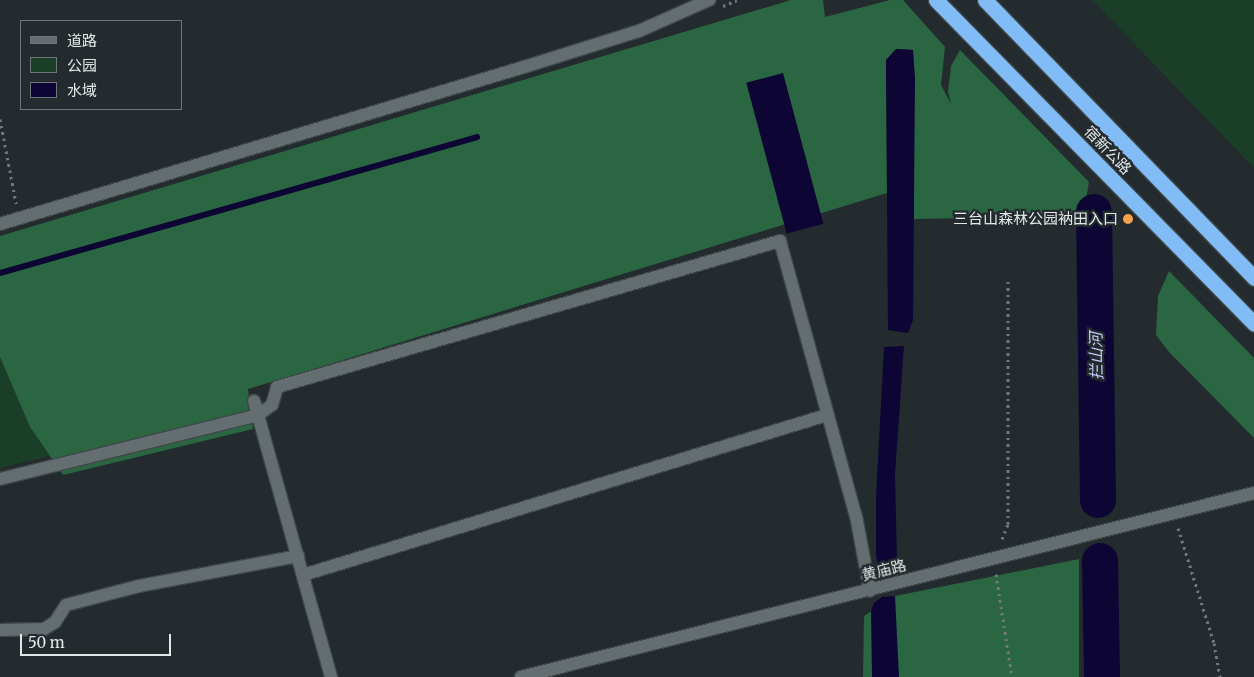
<!DOCTYPE html>
<html>
<head>
<meta charset="utf-8">
<style>
	body { margin:0 }
	#map { position:relative; width:1254px; height:677px; overflow:hidden; background:#232b2e; font-family:Merriweather,"Noto Sans SC",serif }
	div>[style] { position:absolute }
	.green>* { inset:0; background:#1a3e28 }
	.forest>* { inset:0; background:#2a6642 }
	.water>* { inset:0; background:#0d0534; transform-origin:0 0 }
	.stream>* { height:6px; margin:-3px; padding:0 3px; transform-origin:3px; border-radius:3px; background:#0d0534 }
	.river>* { height:36px; margin:-18px; padding:0 18px; transform-origin:18px; border-radius:18px; background:#0d0534 }
	.path>* { height:3px; margin-top:-1.5px; transform-origin:0; background:repeating-linear-gradient(90deg,#72797b 0 2.5px,transparent 0 6.5px) }
	.roads { filter:drop-shadow(1px 0 #3f4749) drop-shadow(-1px 0 #3f4749) drop-shadow(0 1px #3f4749) drop-shadow(0 -1px #3f4749) }
	.minor>* { height:12px; margin:-6px; padding:0 6px; transform-origin:6px; border-radius:6px; background:#646e71 }
	.highway>* { height:15px; margin:-7.5px; padding:0 7.5px; transform-origin:7.5px; border-radius:7.5px; background:#81bcf6 }
	.dots>* { width:14px; height:14px; translate:-50% -50%; box-sizing:border-box; border:2px solid #232b2e; border-radius:50% }
	span { translate:-50% -50%; white-space:nowrap; text-align:center; line-height:1.15; -webkit-text-stroke:4.5px #232b2e; paint-order:stroke }
	.street-label { font-size:15px; color:#e2e7e9 }
	.poi-label { font-size:15px; color:#e2e7e9 }
	.right { translate:-100% -50%; text-align:right }
	.water-label { font-size:16px; color:#c7ccff; font-style:italic }
	.legend { position:absolute; left:20px; top:20px; width:162px; height:90px; box-sizing:border-box; background:#232b2e; border:1px solid #6f7679; margin:0; padding:6px 9px; list-style:none; font-size:15px; color:#e2e7e9 }
	.legend li { display:flex; align-items:center; gap:10px; height:25px }
	.legend b { width:25px; border:1px solid #6f7679 }
	.scale { position:absolute; left:20px; top:634px; width:151px; height:22px; box-sizing:border-box; border:2px solid #e2e7e9; border-top:0; padding-left:6px; font-size:15px; line-height:18px; white-space:nowrap; color:#e2e7e9; -webkit-text-stroke:4px #232b2e; paint-order:stroke }
</style>
</head>
<body>
<div id="map">
	<div class="green">
		<i style="clip-path:polygon(1092px 0,1254px 0,1254px 168px)"></i>
		<i style="clip-path:polygon(0 357px,30px 427px,50px 456px,0 468px)"></i>
	</div>
	<div class="forest">
		<i style="clip-path:polygon(791px 0,823px 0,825px 17px,890px 0,903px 0,945px 47px,941px 85px,951px 104px,948px 91px,951px 66px,960px 50px,1089px 182px,1086px 199px,1071px 217px,1057px 214px,1032px 217px,914px 219px,913px 50px,897px 49px,886px 60px,887px 193px,248px 389px,253px 429px,63px 475px,30px 427px,0 357px,0 236px)"></i>
		<i style="clip-path:polygon(1169px 271px,1254px 358px,1254px 438px,1169px 352px,1156px 335px,1158px 296px)"></i>
		<i style="clip-path:polygon(1079px 559px,1079px 677px,863px 677px,864px 616px,895px 596px)"></i>
	</div>
	<div class="water">
		<i style="clip-path:polygon(896px 49px,913px 50px,915px 78px,913px 320px,908px 333px,888px 330px,886px 60px)"></i>
		<i style="left:783px;top:73px;width:156px;height:38px;rotate:75deg"></i>
		<i style="clip-path:polygon(904px 346px,895px 474px,897px 561px,893px 572px,880px 572px,876px 556px,876px 497px,884px 347px)"></i>
		<i style="clip-path:polygon(895px 596px,899px 677px,872px 677px,871px 611px,874px 603px,882px 597px)"></i>
	</div>
	<div class="stream">
		<i style="left:0;top:273px;width:496px;rotate:-15.9deg"></i>
	</div>
	<div class="river">
		<i style="left:1094px;top:212px;width:288px;rotate:89.2deg"></i>
		<i style="left:1100px;top:561px;width:116px;rotate:89deg"></i>
	</div>
	<div class="path">
		<i style="left:723px;top:6px;width:15px;rotate:-23deg"></i>
		<i style="left:0;top:119px;width:86px;rotate:79.2deg"></i>
		<i style="left:1178px;top:528px;width:121px;rotate:72.6deg"></i>
		<i style="left:1214px;top:643px;width:35px;rotate:80deg"></i>
		<i style="left:1002px;top:539px;width:16px;rotate:-68deg"></i>
		<i style="left:1008px;top:524px;width:244px;rotate:-90deg"></i>
		<i style="left:996px;top:574px;width:104px;rotate:81.2deg"></i>
	</div>
	<div class="roads">
		<div class="minor">
			<i style="left:0;top:224px;width:547px;rotate:-16.68deg"></i>
			<i style="left:524px;top:67px;width:121px;rotate:-17.4deg"></i>
			<i style="left:639px;top:31px;width:77px;rotate:-23.9deg"></i>
			<i style="left:254px;top:401px;width:287px;rotate:74.4deg"></i>
			<i style="left:0;top:479px;width:266px;rotate:-13.9deg"></i>
			<i style="left:258px;top:415px;width:17px;rotate:-36deg"></i>
			<i style="left:272px;top:405px;width:19px;rotate:-74deg"></i>
			<i style="left:277px;top:387px;width:524px;rotate:-16.19deg"></i>
			<i style="left:780px;top:241px;width:285px;rotate:74.6deg"></i>
			<i style="left:856px;top:516px;width:76px;rotate:79.4deg"></i>
			<i style="left:303px;top:575px;width:548px;rotate:-16.98deg"></i>
			<i style="left:0;top:630px;width:44px;rotate:-1.3deg"></i>
			<i style="left:44px;top:629px;width:13px;rotate:-32deg"></i>
			<i style="left:55px;top:622px;width:20px;rotate:-57deg"></i>
			<i style="left:66px;top:605px;width:75px;rotate:-14.6deg"></i>
			<i style="left:139px;top:586px;width:162px;rotate:-10.7deg"></i>
			<i style="left:521px;top:677px;width:756px;rotate:-14.09deg"></i>
		</div>
		<div class="highway">
			<i style="left:936px;top:0;width:454px;rotate:45.5deg"></i>
			<i style="left:985px;top:0;width:387px;rotate:45.9deg"></i>
		</div>
	</div>
	<div class="dots">
		<i style="left:1128px;top:219px;background:#f99f4d"></i>
	</div>
	<div class="street-label">
		<span style="left:1108px;top:150px;rotate:46deg">宿新公路</span>
		<span style="left:884px;top:570px;rotate:-14deg">黄庙路</span>
	</div>
	<div class="poi-label">
		<span class="right" style="left:1118px;top:219px">三台山森林公园衲田入口</span>
	</div>
	<div class="water-label">
		<span style="left:1096px;top:356px;rotate:-91deg">拦山河</span>
	</div>
	<ul class="legend">
	<li><b style="height:6px;background:#646e71"></b>道路</li>
	<li><b style="height:14px;background:#1a3e28"></b>公园</li>
	<li><b style="height:14px;background:#0d0534"></b>水域</li>
	</ul>
	<div class="scale">50 m</div>
</div>
</body>
</html>
